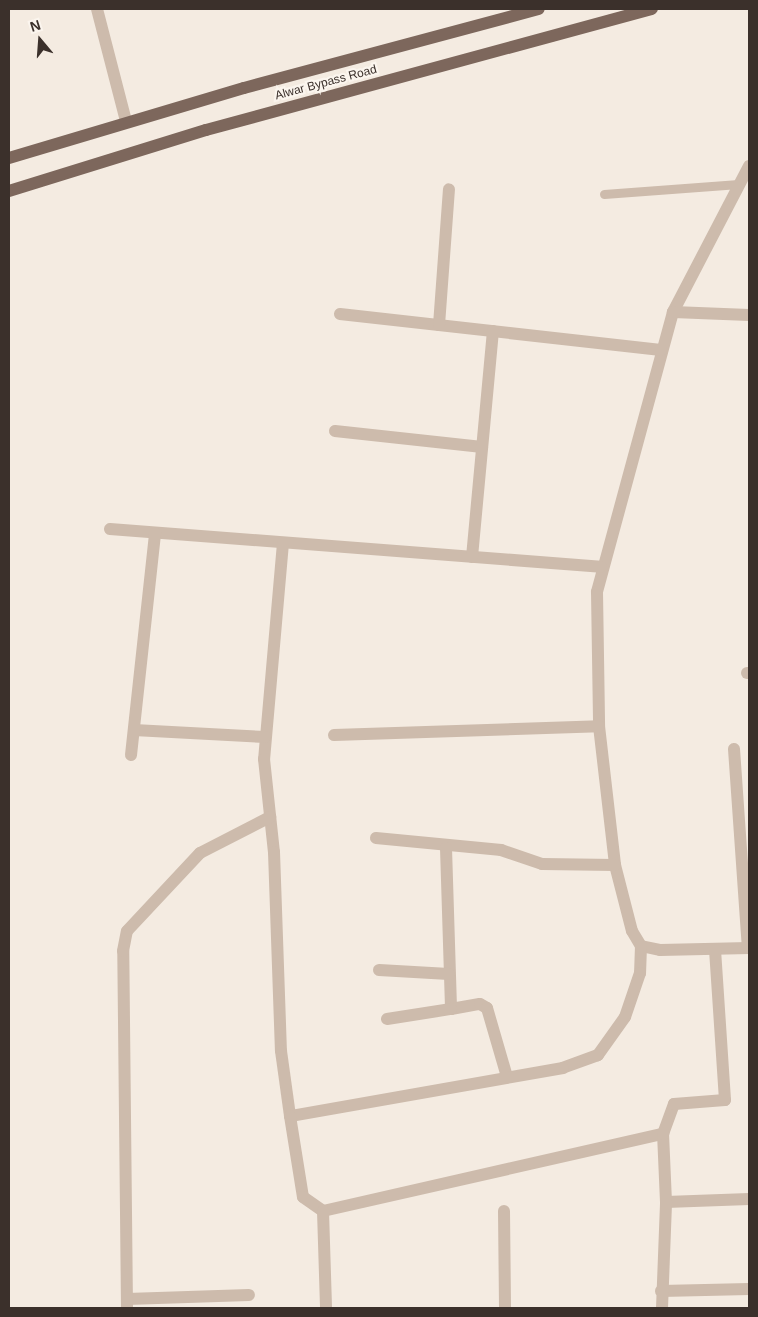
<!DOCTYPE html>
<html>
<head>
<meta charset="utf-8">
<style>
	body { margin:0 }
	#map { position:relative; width:758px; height:1317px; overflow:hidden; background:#f4ebe1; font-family:Arial,sans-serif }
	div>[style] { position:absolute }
	.service>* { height:9px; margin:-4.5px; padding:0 4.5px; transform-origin:4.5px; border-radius:4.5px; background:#cdbbac }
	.minor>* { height:12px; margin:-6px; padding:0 6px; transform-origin:6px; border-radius:6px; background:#cdbbac }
	.primary>* { height:12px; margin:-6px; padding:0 6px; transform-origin:6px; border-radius:6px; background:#7d675c }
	span { translate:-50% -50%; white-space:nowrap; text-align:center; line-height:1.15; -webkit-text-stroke:4.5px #fbf5ee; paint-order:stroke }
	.street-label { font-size:12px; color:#3b302b }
	.frame { position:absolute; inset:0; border:10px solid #3b302b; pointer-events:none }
	.north { position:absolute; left:15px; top:15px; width:50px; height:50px; -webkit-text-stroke:4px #fbf5ee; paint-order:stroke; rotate:342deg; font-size:14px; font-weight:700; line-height:20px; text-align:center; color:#3b302b }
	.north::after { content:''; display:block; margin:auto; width:18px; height:22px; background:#3b302b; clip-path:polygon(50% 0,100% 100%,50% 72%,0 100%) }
</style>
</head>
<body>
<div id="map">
	<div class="service">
		<i style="left:604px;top:194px;width:135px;rotate:-4.2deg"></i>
	</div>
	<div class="minor">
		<i style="left:97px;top:9px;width:116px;rotate:75.5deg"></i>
		<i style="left:749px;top:166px;width:165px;rotate:117.5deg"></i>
		<i style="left:673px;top:312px;width:290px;rotate:105.2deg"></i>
		<i style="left:597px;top:592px;width:134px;rotate:89.1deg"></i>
		<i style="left:599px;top:726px;width:140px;rotate:83.4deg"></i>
		<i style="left:615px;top:865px;width:68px;rotate:75.6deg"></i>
		<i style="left:632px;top:931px;width:17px;rotate:59deg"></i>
		<i style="left:641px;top:946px;width:19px;rotate:12deg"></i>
		<i style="left:660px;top:950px;width:89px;rotate:-1.3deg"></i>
		<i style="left:673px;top:312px;width:76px;rotate:2.3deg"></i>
		<i style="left:340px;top:314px;width:323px;rotate:6.4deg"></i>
		<i style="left:439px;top:325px;width:136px;rotate:-85.8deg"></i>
		<i style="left:335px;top:431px;width:148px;rotate:6.2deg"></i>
		<i style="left:110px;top:529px;width:492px;rotate:4.4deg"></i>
		<i style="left:283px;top:543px;width:217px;rotate:95deg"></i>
		<i style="left:264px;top:759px;width:94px;rotate:83.9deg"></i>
		<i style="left:274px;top:852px;width:199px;rotate:88deg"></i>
		<i style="left:281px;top:1051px;width:66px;rotate:82.1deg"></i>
		<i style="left:472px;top:557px;width:227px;rotate:-84.7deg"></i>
		<i style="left:747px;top:673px;width:2px"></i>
		<i style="left:134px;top:730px;width:131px;rotate:3.1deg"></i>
		<i style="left:334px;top:735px;width:265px;rotate:-1.9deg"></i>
		<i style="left:734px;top:749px;width:199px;rotate:86deg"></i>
		<i style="left:131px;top:755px;width:223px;rotate:-83.8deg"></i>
		<i style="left:376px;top:838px;width:126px;rotate:5.5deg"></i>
		<i style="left:501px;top:850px;width:43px;rotate:18.9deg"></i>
		<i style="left:542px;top:864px;width:73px;rotate:0.8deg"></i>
		<i style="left:446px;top:848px;width:161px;rotate:88.2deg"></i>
		<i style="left:451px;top:1009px;width:29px;rotate:-10deg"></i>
		<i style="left:480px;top:1004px;width:8px;rotate:30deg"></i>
		<i style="left:487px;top:1008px;width:72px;rotate:73.8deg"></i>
		<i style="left:641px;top:946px;width:27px;rotate:92deg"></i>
		<i style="left:640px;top:973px;width:46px;rotate:108.8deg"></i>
		<i style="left:625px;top:1017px;width:47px;rotate:125.4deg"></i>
		<i style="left:598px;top:1055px;width:37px;rotate:160deg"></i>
		<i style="left:563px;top:1068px;width:277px;rotate:170deg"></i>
		<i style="left:290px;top:1116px;width:82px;rotate:80.9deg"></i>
		<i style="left:303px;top:1197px;width:24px;rotate:35deg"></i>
		<i style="left:323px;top:1211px;width:349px;rotate:-12.8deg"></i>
		<i style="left:379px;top:970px;width:70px;rotate:3.3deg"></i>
		<i style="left:387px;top:1019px;width:65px;rotate:-8.9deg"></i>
		<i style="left:666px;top:1202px;width:83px;rotate:-2.1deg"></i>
		<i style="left:323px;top:1211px;width:97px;rotate:88.2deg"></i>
		<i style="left:504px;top:1211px;width:97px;rotate:89.4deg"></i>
		<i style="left:661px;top:1291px;width:88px;rotate:-1.3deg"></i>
		<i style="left:127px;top:1299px;width:122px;rotate:-1.9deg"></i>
		<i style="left:127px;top:1308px;width:357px;rotate:-90.6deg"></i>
		<i style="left:123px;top:951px;width:20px;rotate:-79deg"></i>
		<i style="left:127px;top:931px;width:107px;rotate:-46.9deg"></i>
		<i style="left:200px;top:853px;width:79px;rotate:-27.2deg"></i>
		<i style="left:662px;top:1308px;width:106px;rotate:-87.8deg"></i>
		<i style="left:666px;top:1202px;width:68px;rotate:-92.5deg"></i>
		<i style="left:663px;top:1134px;width:32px;rotate:-70deg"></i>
		<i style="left:674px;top:1104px;width:51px;rotate:-4.5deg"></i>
		<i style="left:725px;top:1100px;width:150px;rotate:-93.8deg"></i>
	</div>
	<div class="primary">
		<i style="left:9px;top:158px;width:245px;rotate:-16.6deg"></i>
		<i style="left:244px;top:88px;width:305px;rotate:-15deg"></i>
		<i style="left:9px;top:191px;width:206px;rotate:-17.2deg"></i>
		<i style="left:206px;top:130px;width:462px;rotate:-15.2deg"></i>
	</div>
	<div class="street-label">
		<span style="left:326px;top:83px;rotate:-15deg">Alwar Bypass Road</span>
	</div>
	<div class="frame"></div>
	<div class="north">N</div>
</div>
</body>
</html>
